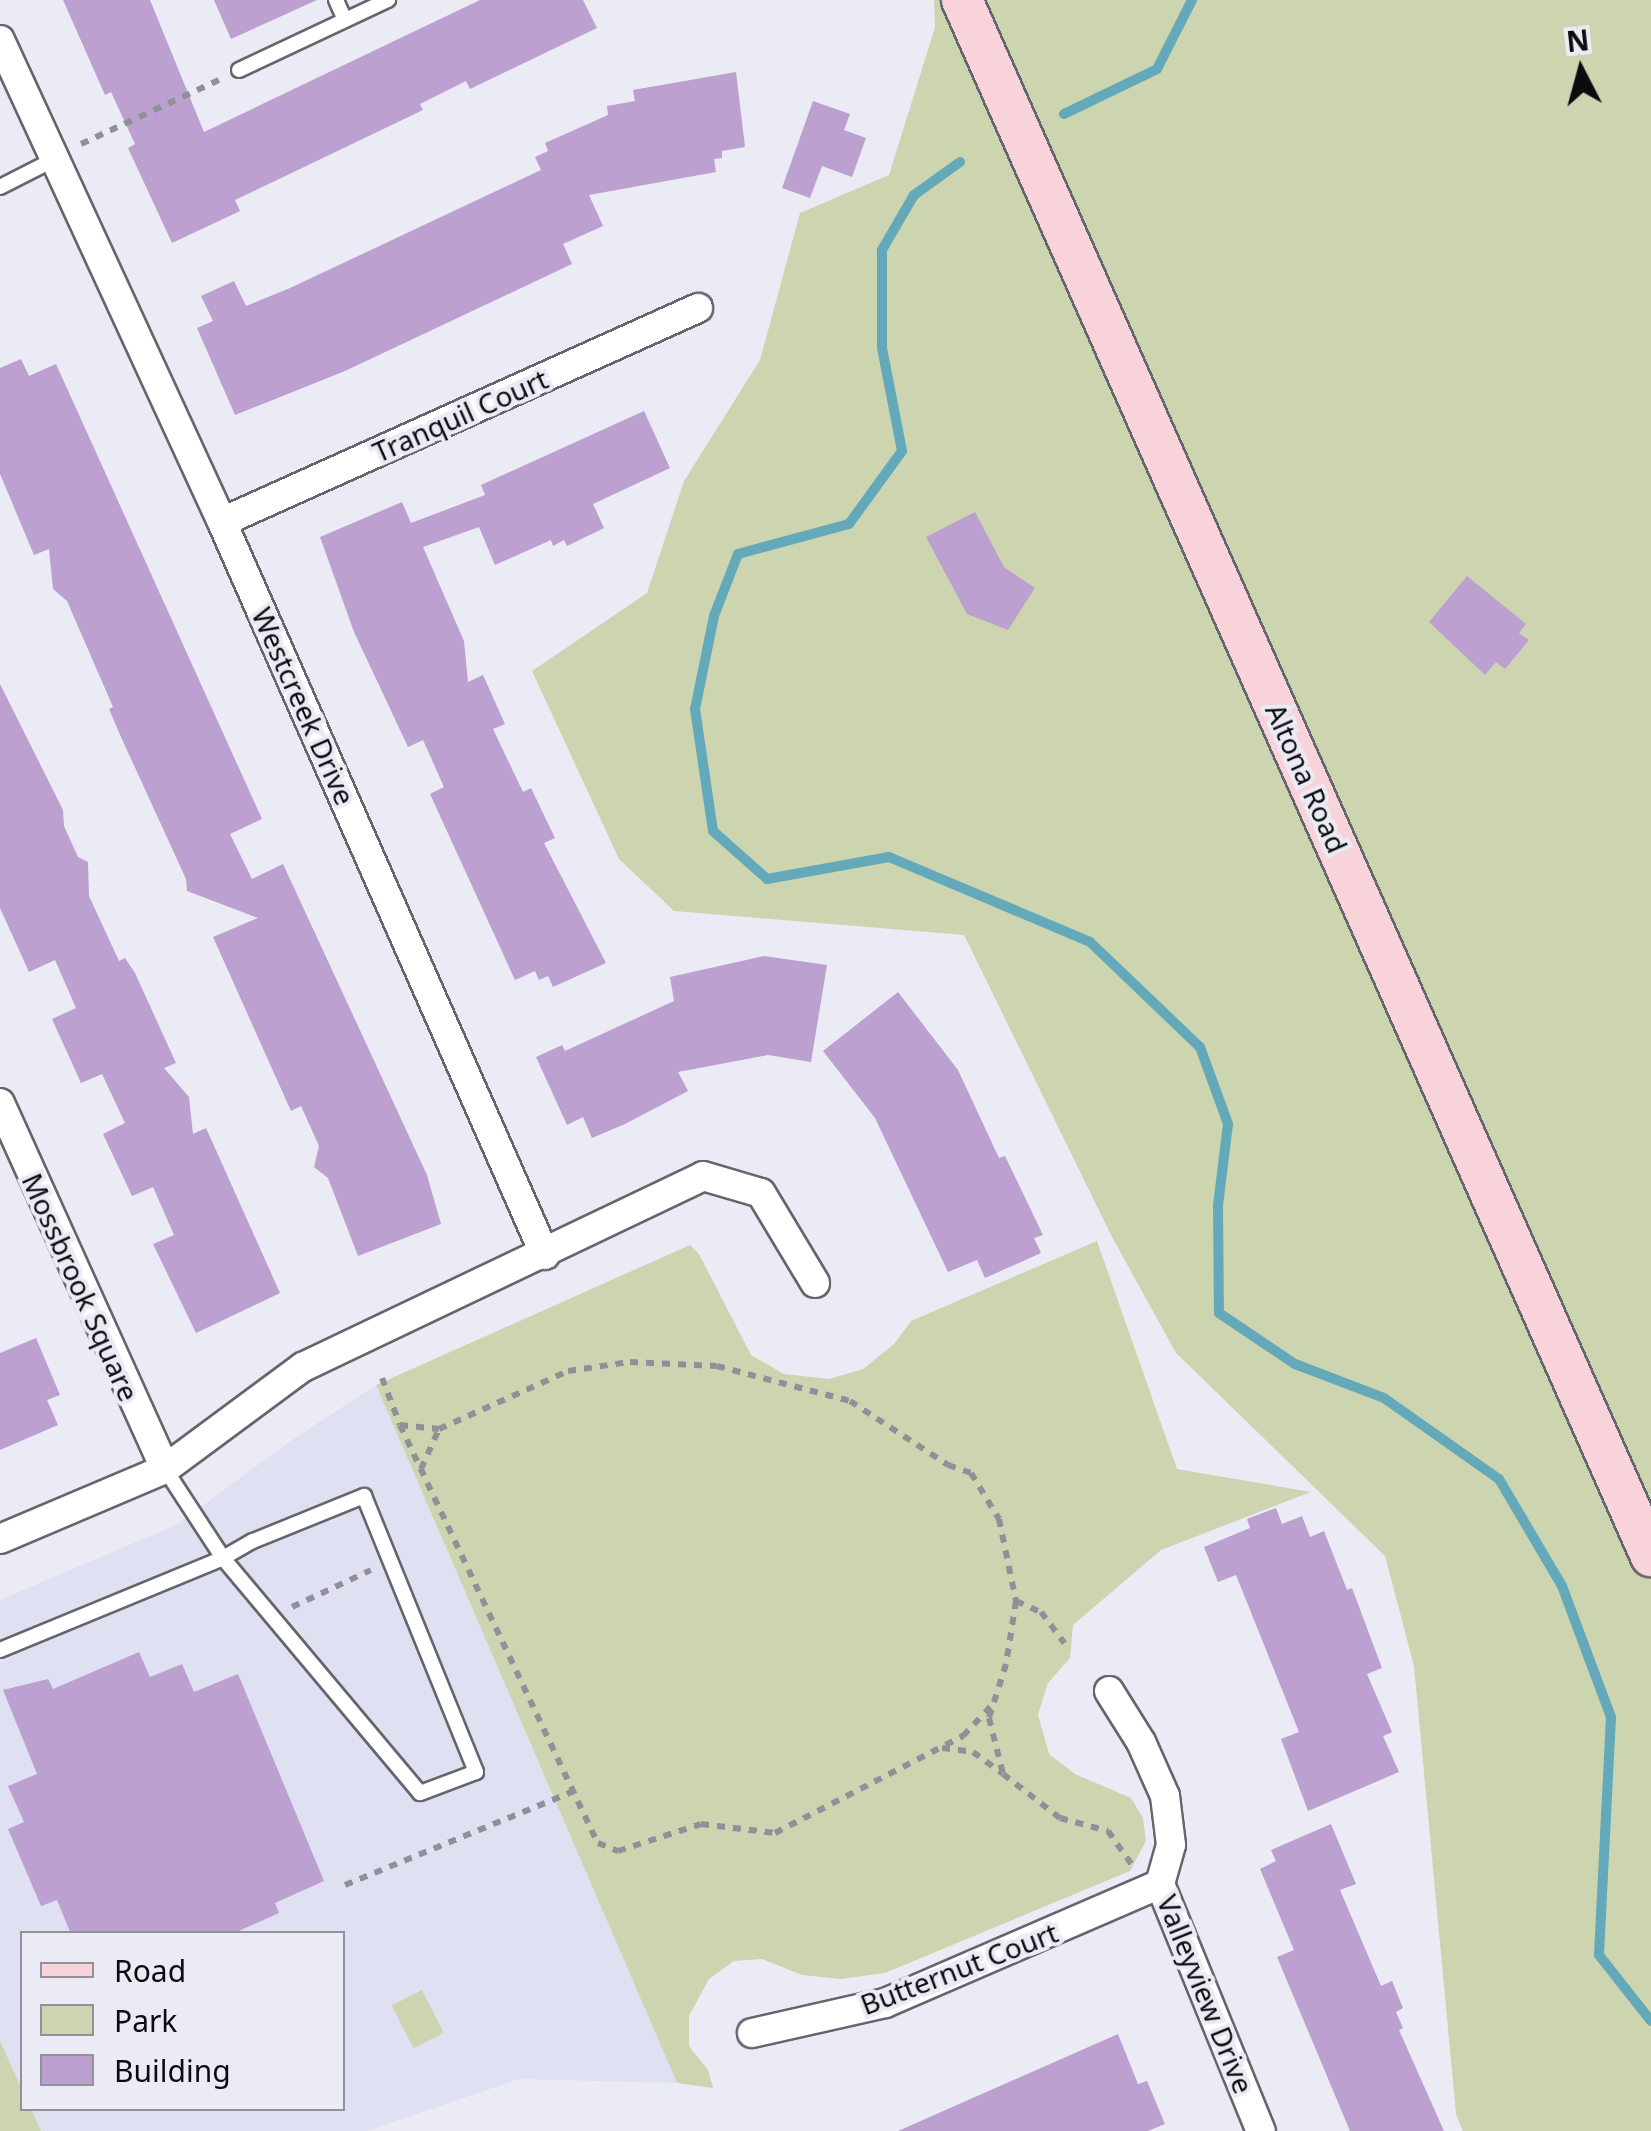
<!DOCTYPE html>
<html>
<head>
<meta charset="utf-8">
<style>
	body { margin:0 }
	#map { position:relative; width:1651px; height:2131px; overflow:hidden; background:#eaebf5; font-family:"Noto Sans",sans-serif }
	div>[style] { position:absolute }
	.built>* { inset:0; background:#dfe0f1 }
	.green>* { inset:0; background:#cdd5b0; transform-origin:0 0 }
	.stream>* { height:10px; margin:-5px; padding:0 5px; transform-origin:5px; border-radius:5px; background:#64a9ba }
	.building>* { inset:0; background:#bba0d0 }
	.path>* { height:6px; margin-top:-3px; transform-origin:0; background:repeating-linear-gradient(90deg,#909198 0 8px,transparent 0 16px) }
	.roads { filter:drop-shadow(2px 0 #65656e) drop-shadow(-2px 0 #65656e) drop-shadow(0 2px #65656e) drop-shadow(0 -2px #65656e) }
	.lane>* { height:14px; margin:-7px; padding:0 7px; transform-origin:7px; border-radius:7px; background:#fff }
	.street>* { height:28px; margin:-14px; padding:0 14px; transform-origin:14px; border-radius:14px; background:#fff }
	.secondary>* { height:40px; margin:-20px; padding:0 20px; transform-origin:20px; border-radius:20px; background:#f8d3da }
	span { translate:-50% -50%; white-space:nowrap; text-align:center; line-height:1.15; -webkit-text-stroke:8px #eaebf5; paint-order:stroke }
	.street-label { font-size:28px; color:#0c0c0f }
	.legend { position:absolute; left:20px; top:1931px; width:325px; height:180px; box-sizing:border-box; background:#eaebf5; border:2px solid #919299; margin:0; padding:12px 18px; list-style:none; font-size:30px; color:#0c0c0f }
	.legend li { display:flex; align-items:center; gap:20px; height:50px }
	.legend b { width:50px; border:2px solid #919299 }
	.north { position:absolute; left:1531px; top:20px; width:100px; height:100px; -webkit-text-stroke:8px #eaebf5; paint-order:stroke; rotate:354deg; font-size:28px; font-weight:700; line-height:40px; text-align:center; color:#0c0c0f }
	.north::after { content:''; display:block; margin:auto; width:35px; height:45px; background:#0c0c0f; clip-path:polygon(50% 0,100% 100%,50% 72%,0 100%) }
</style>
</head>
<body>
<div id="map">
	<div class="built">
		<i style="clip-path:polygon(evenodd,376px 1385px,677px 2083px,519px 2079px,367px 2131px,0 2131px,0 1600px,178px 1524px,286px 1444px,376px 1385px,22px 1934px,342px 1934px,342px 2108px,22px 2108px,22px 1934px)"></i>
	</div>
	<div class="green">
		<i style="clip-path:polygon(934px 0,1651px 0,1651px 2131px,1463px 2131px,1456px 2114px,1414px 1666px,1385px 1556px,1176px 1353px,1112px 1237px,964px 935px,674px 911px,619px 859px,532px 671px,647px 593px,684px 481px,760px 360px,800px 213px,889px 175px,935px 27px)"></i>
		<i style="clip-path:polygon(1097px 1241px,1177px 1469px,1311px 1492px,1161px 1550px,1073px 1625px,1070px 1658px,1048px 1683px,1038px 1715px,1049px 1754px,1075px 1774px,1131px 1798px,1143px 1818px,1146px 1841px,1130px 1871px,885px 1973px,841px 1979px,802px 1975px,762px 1959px,734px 1961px,709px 1979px,689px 2016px,689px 2046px,708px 2070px,713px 2088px,677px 2083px,376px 1385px,690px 1245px,699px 1254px,751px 1355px,784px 1374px,829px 1379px,863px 1369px,894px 1344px,911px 1321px)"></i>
		<i style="left:422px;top:1990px;width:48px;height:34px;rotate:63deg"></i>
		<i style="clip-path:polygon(0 2041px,22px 2090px,22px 2108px,31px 2109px,41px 2131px,0 2131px)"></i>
	</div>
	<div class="stream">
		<i style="left:1064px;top:114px;width:103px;rotate:-25.8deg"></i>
		<i style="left:1157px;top:69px;width:77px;rotate:-63.1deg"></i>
		<i style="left:960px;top:162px;width:57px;rotate:144.3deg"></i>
		<i style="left:914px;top:195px;width:64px;rotate:120.2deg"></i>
		<i style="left:882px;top:250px;width:98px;rotate:90deg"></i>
		<i style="left:882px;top:348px;width:105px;rotate:79deg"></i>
		<i style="left:902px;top:451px;width:90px;rotate:126deg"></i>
		<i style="left:849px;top:524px;width:115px;rotate:164.9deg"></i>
		<i style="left:738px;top:554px;width:66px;rotate:111.2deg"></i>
		<i style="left:714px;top:616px;width:95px;rotate:101.5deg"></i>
		<i style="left:695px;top:709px;width:123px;rotate:81.6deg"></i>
		<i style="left:713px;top:831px;width:72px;rotate:41.6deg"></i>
		<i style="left:767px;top:879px;width:124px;rotate:-10.2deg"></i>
		<i style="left:889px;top:857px;width:218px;rotate:22.9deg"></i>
		<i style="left:1090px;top:942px;width:152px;rotate:43.7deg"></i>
		<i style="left:1200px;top:1047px;width:82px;rotate:70deg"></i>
		<i style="left:1228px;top:1124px;width:82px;rotate:97deg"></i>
		<i style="left:1218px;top:1205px;width:108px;rotate:89.5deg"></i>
		<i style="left:1219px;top:1313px;width:92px;rotate:33.9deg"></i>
		<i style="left:1295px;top:1364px;width:95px;rotate:20.9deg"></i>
		<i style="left:1384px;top:1398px;width:141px;rotate:35.2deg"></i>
		<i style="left:1499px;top:1479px;width:124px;rotate:59.5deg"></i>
		<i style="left:1562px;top:1586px;width:140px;rotate:69.5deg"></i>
		<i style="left:1611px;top:1717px;width:238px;rotate:92.9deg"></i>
		<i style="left:1599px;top:1955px;width:84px;rotate:51.8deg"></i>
	</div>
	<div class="building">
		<i style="clip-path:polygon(63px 0,150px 0,204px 132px,480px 0,583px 0,597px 28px,470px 89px,466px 81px,420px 104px,423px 110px,235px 200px,240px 211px,172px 243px,128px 148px,135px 144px,111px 92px,105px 95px)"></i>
		<i style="clip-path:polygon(214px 0,317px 0,231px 39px)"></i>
		<i style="clip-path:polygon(736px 72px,745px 147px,722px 151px,722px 158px,714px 159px,716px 172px,589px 195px,603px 226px,563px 244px,572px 264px,345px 371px,235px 415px,197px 328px,213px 321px,201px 296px,234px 281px,246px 306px,290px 288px,541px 170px,535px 157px,548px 151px,545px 143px,608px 115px,607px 106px,635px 101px,633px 90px)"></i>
		<i style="clip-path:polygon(813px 101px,850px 114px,844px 130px,866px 138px,852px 177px,822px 166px,810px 198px,782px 188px)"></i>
		<i style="clip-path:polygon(21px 359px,29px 376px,56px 364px,262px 819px,230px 834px,252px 879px,283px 864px,427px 1175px,441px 1224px,358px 1256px,328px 1178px,314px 1167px,319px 1146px,301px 1106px,291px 1111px,213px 937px,258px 918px,187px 891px,186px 879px,121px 737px,109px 709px,113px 707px,67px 601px,53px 589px,49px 549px,34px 555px,0 474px,0 368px)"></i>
		<i style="clip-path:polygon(644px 411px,670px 468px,593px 504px,604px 528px,567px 546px,564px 540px,553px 546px,551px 540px,495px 565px,479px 527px,423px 547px,464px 641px,468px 682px,483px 675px,505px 724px,493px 729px,523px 792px,531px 788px,555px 838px,544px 843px,606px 963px,553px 987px,548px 976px,539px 980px,535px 971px,515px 980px,430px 794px,444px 787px,423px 740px,408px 747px,354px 632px,320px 537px,402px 502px,411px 523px,485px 495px,481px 485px)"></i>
		<i style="clip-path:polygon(975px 512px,1004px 567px,1035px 588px,1008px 630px,967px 614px,926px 537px)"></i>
		<i style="clip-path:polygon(1467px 576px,1526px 624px,1519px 633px,1529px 640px,1505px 669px,1496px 662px,1485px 675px,1429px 622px)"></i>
		<i style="clip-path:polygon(0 684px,63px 810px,64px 826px,78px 857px,88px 862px,89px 896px,119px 961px,125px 958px,135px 973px,176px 1063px,164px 1068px,189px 1097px,193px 1134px,206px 1128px,280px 1293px,196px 1333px,153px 1244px,174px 1235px,153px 1187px,132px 1196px,103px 1134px,125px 1123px,102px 1074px,81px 1083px,52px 1019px,76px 1008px,55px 960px,29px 972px,0 908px)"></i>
		<i style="clip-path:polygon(764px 956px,827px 965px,811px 1062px,768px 1055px,678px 1072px,688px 1091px,625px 1124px,592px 1138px,583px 1117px,567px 1125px,536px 1057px,562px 1045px,565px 1051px,674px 1001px,670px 977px)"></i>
		<i style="clip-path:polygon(898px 992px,958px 1070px,999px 1158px,1005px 1156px,1043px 1235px,1034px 1238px,1041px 1253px,985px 1278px,977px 1260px,948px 1272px,875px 1118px,823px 1051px)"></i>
		<i style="clip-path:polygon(36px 1338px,60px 1395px,47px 1400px,58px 1425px,0 1450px,0 1353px)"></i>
		<i style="clip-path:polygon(1276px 1508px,1282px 1524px,1302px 1516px,1310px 1537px,1324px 1531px,1347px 1590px,1352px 1588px,1382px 1668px,1367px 1674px,1392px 1732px,1383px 1736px,1399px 1772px,1308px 1811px,1281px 1739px,1299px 1732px,1236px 1575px,1218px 1582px,1204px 1547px,1250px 1528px,1247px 1519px)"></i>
		<i style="clip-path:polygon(139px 1652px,150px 1677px,182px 1664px,194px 1692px,238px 1674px,324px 1881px,275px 1903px,279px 1913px,232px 1934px,71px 1934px,57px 1900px,41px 1906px,8px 1829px,24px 1822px,8px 1786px,37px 1774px,3px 1690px,48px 1679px,53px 1689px)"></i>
		<i style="clip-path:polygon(1331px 1824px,1356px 1884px,1340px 1890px,1381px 1986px,1392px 1981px,1403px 2008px,1396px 2012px,1403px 2028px,1399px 2030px,1444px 2131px,1350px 2131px,1277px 1957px,1294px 1950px,1260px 1869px,1276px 1861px,1271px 1850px)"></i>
		<i style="clip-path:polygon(1118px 2034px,1138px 2084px,1147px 2081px,1165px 2124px,1148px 2131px,898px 2131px)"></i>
	</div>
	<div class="path">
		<i style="left:81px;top:144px;width:152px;rotate:-24.9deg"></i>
		<i style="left:382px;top:1378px;width:50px;rotate:69deg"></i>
		<i style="left:400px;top:1425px;width:39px;rotate:6deg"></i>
		<i style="left:439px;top:1429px;width:141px;rotate:-24.2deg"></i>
		<i style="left:568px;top:1371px;width:63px;rotate:-8.3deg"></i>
		<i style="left:630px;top:1362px;width:87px;rotate:2.6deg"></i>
		<i style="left:717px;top:1366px;width:138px;rotate:14.7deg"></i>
		<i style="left:850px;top:1401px;width:117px;rotate:33.1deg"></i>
		<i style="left:948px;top:1465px;width:24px;rotate:19deg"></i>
		<i style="left:971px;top:1473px;width:54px;rotate:58.7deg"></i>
		<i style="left:999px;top:1519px;width:84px;rotate:78.3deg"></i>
		<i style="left:1016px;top:1601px;width:64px;rotate:99deg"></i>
		<i style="left:1006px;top:1664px;width:57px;rotate:107.5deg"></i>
		<i style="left:989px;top:1718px;width:58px;rotate:76deg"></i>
		<i style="left:1003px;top:1774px;width:72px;rotate:37.7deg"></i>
		<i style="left:1060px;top:1818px;width:50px;rotate:15.2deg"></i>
		<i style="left:1108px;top:1831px;width:42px;rotate:54.8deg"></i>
		<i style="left:400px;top:1425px;width:463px;rotate:64.7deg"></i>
		<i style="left:598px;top:1843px;width:22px;rotate:22deg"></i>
		<i style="left:618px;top:1851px;width:87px;rotate:-18deg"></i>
		<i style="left:701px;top:1824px;width:75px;rotate:6.9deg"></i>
		<i style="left:775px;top:1833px;width:212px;rotate:-27.3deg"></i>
		<i style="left:963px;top:1736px;width:42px;rotate:-46.9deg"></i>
		<i style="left:421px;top:1469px;width:44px;rotate:-65.8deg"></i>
		<i style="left:1016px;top:1601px;width:27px;rotate:24deg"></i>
		<i style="left:1041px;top:1612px;width:39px;rotate:53deg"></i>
		<i style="left:292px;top:1607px;width:87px;rotate:-25.1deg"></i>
		<i style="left:942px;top:1748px;width:31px;rotate:7deg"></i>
		<i style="left:973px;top:1752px;width:37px;rotate:36deg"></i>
		<i style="left:345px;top:1885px;width:248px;rotate:-22.3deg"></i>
	</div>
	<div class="roads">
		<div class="lane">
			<i style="left:336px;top:0;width:20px;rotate:66deg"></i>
			<i style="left:239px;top:70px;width:165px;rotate:-25.2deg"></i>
			<i style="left:0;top:187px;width:59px;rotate:-27deg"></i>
			<i style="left:0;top:1650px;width:241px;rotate:-22.4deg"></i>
			<i style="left:223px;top:1558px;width:34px;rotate:-30deg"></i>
			<i style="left:253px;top:1541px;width:120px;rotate:-22.1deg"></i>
			<i style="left:364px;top:1496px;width:298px;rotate:67.9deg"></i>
			<i style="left:476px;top:1772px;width:60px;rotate:159.4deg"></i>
			<i style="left:420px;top:1793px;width:307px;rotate:-130deg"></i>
			<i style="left:223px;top:1558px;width:106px;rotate:-123.1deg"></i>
		</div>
		<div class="street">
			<i style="left:0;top:40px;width:531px;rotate:65.27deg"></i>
			<i style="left:222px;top:522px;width:801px;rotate:66.22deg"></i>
			<i style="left:222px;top:522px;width:522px;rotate:-24.21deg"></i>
			<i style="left:0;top:1103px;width:401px;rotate:65.7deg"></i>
			<i style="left:0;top:1539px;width:179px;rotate:-23deg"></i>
			<i style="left:165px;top:1469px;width:172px;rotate:-36.5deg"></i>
			<i style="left:303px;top:1367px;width:443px;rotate:-25.5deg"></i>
			<i style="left:703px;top:1176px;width:60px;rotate:16.3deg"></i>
			<i style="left:761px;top:1193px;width:105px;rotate:59deg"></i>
			<i style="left:1109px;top:1691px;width:60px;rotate:57.9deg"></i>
			<i style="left:1141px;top:1742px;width:59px;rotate:66deg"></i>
			<i style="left:1165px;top:1796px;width:49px;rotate:83deg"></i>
			<i style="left:1171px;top:1845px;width:41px;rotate:105.8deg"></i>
			<i style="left:1160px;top:1884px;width:267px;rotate:67.8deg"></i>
			<i style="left:752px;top:2033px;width:136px;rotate:-12.7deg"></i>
			<i style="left:885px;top:2003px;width:300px;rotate:-23.4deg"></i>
		</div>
		<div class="secondary">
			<i style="left:962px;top:0;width:1702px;rotate:66.12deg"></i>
		</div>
	</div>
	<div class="street-label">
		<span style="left:460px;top:415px;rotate:-24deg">Tranquil Court</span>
		<span style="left:304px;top:706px;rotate:66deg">Westcreek Drive</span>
		<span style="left:1307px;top:778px;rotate:66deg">Altona Road</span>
		<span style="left:81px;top:1287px;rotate:66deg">Mossbrook Square</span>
		<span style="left:959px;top:1968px;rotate:-21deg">Butternut Court</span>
		<span style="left:1206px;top:1994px;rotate:68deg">Valleyview Drive</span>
	</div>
	<ul class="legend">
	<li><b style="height:12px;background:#f8d3da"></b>Road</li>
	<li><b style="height:28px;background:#cdd5b0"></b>Park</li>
	<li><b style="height:28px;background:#bba0d0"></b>Building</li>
	</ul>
	<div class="north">N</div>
</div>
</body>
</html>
